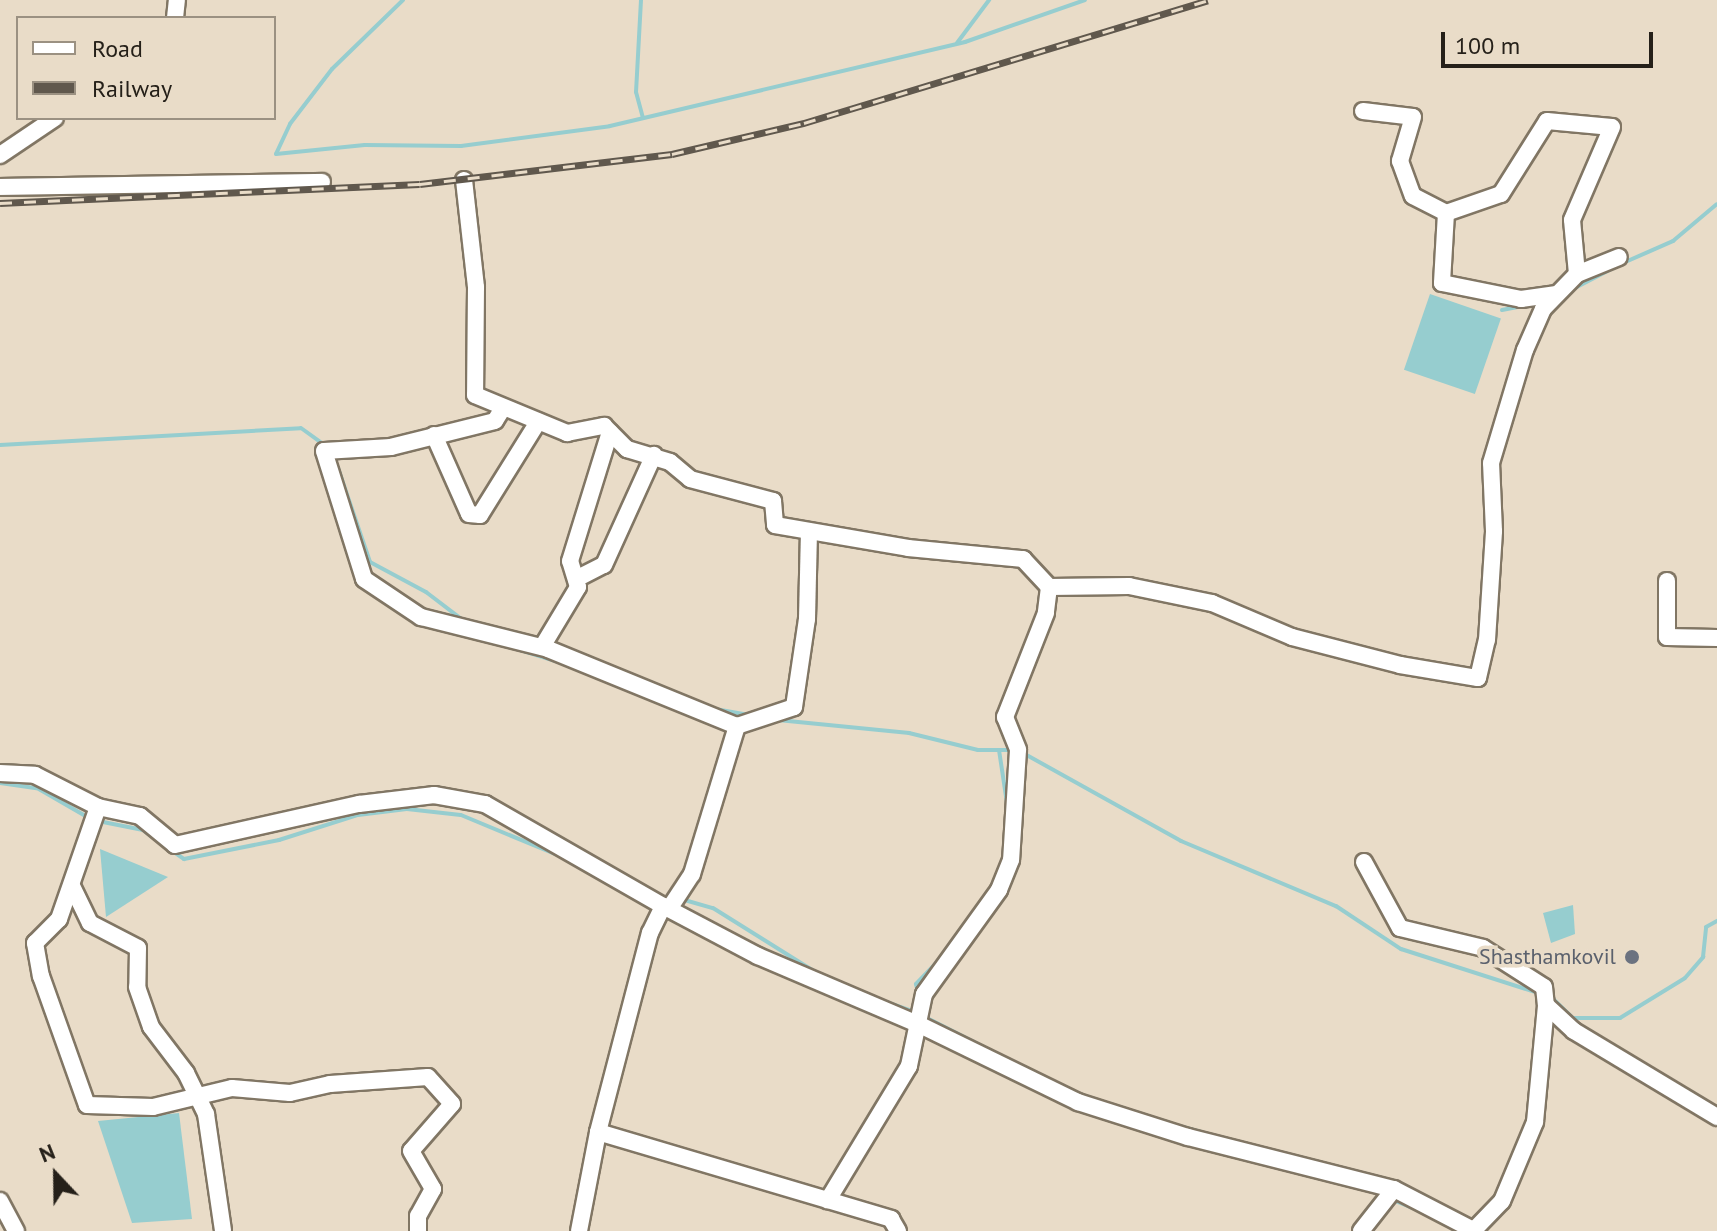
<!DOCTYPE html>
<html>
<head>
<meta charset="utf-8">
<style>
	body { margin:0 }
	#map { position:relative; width:1717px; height:1231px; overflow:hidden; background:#e9dcc8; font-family:"PT Sans",sans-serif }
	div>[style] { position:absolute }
	.water>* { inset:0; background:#96cdcf; transform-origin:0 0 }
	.stream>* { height:4px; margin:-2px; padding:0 2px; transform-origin:2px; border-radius:2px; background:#96cdcf }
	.roads { filter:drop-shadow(2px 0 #817664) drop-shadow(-2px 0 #817664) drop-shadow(0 2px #817664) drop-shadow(0 -2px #817664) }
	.street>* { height:16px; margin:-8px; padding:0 8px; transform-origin:8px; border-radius:8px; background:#fff }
	.rail>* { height:7px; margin-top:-3.5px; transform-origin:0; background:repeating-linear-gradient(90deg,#e9dcc8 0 12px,#60584d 0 24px); box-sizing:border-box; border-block:2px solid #60584d }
	.dots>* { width:22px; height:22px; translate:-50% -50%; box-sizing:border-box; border:4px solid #e9dcc8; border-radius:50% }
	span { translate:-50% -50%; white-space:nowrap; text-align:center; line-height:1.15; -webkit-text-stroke:7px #e9dcc8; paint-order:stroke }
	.worship-label { font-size:22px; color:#5b616d }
	.right { translate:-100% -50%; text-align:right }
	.legend { position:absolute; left:16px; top:16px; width:260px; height:104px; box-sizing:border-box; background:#e9dcc8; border:2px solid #9b9182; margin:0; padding:10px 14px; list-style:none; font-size:24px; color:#252019 }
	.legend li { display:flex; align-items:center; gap:16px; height:40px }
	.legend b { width:40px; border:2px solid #9b9182 }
	.north { position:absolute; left:16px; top:1135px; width:80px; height:80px; -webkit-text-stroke:6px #e9dcc8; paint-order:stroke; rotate:338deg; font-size:22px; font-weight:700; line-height:32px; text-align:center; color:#252019 }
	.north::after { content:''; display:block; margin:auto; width:28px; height:36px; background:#252019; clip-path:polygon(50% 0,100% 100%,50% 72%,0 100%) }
	.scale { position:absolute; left:1441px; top:32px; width:212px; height:36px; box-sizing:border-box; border:4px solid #252019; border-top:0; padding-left:10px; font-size:24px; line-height:28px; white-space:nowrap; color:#252019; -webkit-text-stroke:6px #e9dcc8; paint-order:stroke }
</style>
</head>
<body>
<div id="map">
	<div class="water">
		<i style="left:1430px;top:294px;width:75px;height:80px;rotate:19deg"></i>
		<i style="clip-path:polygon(100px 849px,168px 877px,106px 917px)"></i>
		<i style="clip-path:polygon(1573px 905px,1575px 934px,1551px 943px,1543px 913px)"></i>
		<i style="clip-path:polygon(179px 1113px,192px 1219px,132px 1223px,98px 1121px)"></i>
	</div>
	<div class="stream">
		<i style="left:403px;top:0;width:99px;rotate:135.8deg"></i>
		<i style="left:332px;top:69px;width:69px;rotate:127.4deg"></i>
		<i style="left:290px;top:124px;width:33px;rotate:115deg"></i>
		<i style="left:276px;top:154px;width:89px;rotate:-5.8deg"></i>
		<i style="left:365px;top:145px;width:96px;rotate:0.6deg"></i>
		<i style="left:461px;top:146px;width:150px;rotate:-7.6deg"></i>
		<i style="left:610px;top:126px;width:365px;rotate:-13.3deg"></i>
		<i style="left:965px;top:42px;width:127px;rotate:-19.3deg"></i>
		<i style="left:641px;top:0;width:92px;rotate:93.1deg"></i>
		<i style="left:636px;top:92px;width:27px;rotate:75deg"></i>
		<i style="left:957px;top:43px;width:54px;rotate:-53.3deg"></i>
		<i style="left:1623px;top:263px;width:55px;rotate:-23.7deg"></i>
		<i style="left:1673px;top:241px;width:57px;rotate:-40.1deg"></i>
		<i style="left:1573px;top:289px;width:47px;rotate:-27.6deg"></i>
		<i style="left:1502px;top:310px;width:21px;rotate:-11deg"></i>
		<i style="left:0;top:445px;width:301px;rotate:-3.2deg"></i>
		<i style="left:301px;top:428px;width:31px;rotate:36deg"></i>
		<i style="left:338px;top:468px;width:99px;rotate:71.2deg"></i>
		<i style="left:370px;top:562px;width:64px;rotate:28.2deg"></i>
		<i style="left:426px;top:592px;width:48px;rotate:37.3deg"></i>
		<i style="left:517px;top:649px;width:47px;rotate:17.3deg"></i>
		<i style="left:715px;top:709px;width:36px;rotate:10deg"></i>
		<i style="left:778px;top:720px;width:132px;rotate:5.7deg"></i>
		<i style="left:909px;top:733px;width:71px;rotate:13.8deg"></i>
		<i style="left:978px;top:750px;width:36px"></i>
		<i style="left:999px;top:750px;width:54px;rotate:81.4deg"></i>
		<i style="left:1023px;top:753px;width:181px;rotate:29.1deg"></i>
		<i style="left:1181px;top:841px;width:168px;rotate:22.8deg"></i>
		<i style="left:1336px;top:906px;width:78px;rotate:33.5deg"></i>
		<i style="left:1401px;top:949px;width:147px;rotate:17.8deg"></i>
		<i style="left:0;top:783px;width:37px;rotate:8deg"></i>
		<i style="left:37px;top:788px;width:60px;rotate:30deg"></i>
		<i style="left:98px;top:821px;width:46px;rotate:11.3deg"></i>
		<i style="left:143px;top:830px;width:21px;rotate:37deg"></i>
		<i style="left:171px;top:850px;width:16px;rotate:35deg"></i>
		<i style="left:184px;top:859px;width:97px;rotate:-11.3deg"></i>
		<i style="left:279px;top:840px;width:83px;rotate:-17.6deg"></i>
		<i style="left:358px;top:815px;width:49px;rotate:-7deg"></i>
		<i style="left:407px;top:809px;width:54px;rotate:6.3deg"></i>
		<i style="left:461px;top:815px;width:107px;rotate:22.5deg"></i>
		<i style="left:681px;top:899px;width:33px;rotate:16deg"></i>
		<i style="left:713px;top:908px;width:123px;rotate:32deg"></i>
		<i style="left:918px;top:992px;width:8px;rotate:-104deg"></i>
		<i style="left:916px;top:984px;width:39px;rotate:-46deg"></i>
		<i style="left:1550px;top:996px;width:32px;rotate:44deg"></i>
		<i style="left:1573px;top:1018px;width:47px"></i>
		<i style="left:1620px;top:1018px;width:76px;rotate:-31.6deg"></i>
		<i style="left:1685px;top:978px;width:28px;rotate:-49deg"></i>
		<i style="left:1703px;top:957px;width:30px;rotate:-84deg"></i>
		<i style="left:1706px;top:927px;width:13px;rotate:-29deg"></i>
		<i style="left:880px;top:1000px;width:39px;rotate:19deg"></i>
		<i style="left:925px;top:1017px;width:99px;rotate:27.1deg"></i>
		<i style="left:1179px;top:1126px;width:23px;rotate:15deg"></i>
		<i style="left:1393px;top:1200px;width:27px;rotate:22deg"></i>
	</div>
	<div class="roads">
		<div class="street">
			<i style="left:175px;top:18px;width:18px;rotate:-84deg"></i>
			<i style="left:1363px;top:111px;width:50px;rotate:6.8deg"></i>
			<i style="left:1413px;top:117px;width:46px;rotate:106.5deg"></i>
			<i style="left:1400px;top:161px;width:37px;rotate:70deg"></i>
			<i style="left:1413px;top:196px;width:37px;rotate:27deg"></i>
			<i style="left:1446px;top:213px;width:58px;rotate:-19.1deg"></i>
			<i style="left:1501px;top:194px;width:86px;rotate:-57.8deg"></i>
			<i style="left:1547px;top:121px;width:65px;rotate:5.3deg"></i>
			<i style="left:1612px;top:127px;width:101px;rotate:113.3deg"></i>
			<i style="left:1572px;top:220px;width:54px;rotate:84.7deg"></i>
			<i style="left:0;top:155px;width:66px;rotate:-33.9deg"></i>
			<i style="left:464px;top:180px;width:108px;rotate:83.6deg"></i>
			<i style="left:476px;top:287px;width:108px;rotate:90.5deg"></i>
			<i style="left:475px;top:395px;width:100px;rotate:22.4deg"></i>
			<i style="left:567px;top:433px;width:38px;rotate:-11deg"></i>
			<i style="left:604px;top:426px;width:33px;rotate:45deg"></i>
			<i style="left:627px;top:449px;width:45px;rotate:16.8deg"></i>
			<i style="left:670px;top:462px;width:26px;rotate:40deg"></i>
			<i style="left:690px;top:479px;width:86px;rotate:14.8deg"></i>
			<i style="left:773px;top:501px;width:24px;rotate:85deg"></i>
			<i style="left:775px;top:525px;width:135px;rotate:9.8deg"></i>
			<i style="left:908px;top:548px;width:116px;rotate:5.5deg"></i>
			<i style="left:1023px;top:559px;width:38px;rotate:47deg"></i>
			<i style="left:1049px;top:587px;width:26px;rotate:97deg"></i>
			<i style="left:1046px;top:613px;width:112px;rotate:111.5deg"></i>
			<i style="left:1005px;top:717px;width:35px;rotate:68deg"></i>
			<i style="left:1018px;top:750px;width:110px;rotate:93.6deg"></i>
			<i style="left:1011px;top:860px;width:32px;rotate:112deg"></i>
			<i style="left:999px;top:890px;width:128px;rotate:125.8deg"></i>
			<i style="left:924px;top:994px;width:74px;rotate:101.8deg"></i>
			<i style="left:909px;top:1066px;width:157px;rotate:121.2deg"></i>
			<i style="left:0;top:187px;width:322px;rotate:-0.9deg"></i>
			<i style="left:1446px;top:213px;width:70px;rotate:93.3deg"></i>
			<i style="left:1442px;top:283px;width:81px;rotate:11.4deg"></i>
			<i style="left:1521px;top:299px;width:36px;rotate:-8deg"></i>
			<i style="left:503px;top:408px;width:15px;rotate:122deg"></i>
			<i style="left:495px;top:421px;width:107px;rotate:166deg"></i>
			<i style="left:391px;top:447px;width:67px;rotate:176.6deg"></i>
			<i style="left:324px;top:451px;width:134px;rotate:72.6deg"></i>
			<i style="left:364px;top:579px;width:69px;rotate:33.7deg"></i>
			<i style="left:421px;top:617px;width:131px;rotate:14.1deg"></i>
			<i style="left:548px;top:649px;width:204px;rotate:22.2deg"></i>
			<i style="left:737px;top:726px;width:60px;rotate:-18.4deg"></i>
			<i style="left:794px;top:707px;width:89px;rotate:-81.6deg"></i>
			<i style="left:807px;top:619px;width:87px;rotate:-88.7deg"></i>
			<i style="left:434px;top:435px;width:86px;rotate:66.1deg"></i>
			<i style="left:469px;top:514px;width:11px;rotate:5deg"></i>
			<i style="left:480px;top:515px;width:110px;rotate:-58.1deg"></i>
			<i style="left:576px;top:579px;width:31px;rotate:-27deg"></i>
			<i style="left:604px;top:565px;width:121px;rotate:-65.6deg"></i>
			<i style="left:1667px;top:581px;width:56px;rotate:90deg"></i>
			<i style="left:1667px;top:637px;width:50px;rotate:1.1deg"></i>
			<i style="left:1049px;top:587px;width:80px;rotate:-0.7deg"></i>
			<i style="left:1129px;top:586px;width:85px;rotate:11.6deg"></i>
			<i style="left:1212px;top:603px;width:87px;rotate:23deg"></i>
			<i style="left:1292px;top:637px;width:112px;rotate:14.5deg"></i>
			<i style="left:1400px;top:665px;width:79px;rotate:9.5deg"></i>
			<i style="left:1478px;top:678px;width:39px;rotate:-77deg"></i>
			<i style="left:1487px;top:640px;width:109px;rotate:-86.3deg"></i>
			<i style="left:1494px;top:531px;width:68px;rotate:-92.5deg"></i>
			<i style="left:1491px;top:463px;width:118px;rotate:-73.3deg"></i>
			<i style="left:1525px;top:350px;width:45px;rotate:-66.3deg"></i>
			<i style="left:1543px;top:309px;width:49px;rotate:-45.8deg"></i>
			<i style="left:1577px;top:274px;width:45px;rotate:-22deg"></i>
			<i style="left:542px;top:647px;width:70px;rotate:-59deg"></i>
			<i style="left:578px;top:587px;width:27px;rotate:-107deg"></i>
			<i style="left:570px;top:561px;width:135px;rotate:-72.8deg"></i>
			<i style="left:0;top:773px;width:35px;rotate:3deg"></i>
			<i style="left:35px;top:775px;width:71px;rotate:26.9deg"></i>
			<i style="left:98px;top:807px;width:43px;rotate:12.1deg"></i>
			<i style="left:140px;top:816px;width:45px;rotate:39.6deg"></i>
			<i style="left:175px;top:845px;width:189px;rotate:-12.6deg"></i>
			<i style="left:359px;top:804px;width:76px;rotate:-6.8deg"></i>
			<i style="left:434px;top:795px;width:52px;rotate:10deg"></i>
			<i style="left:485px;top:804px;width:205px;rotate:29.8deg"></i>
			<i style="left:98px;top:807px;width:119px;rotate:109.2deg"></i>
			<i style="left:59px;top:919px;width:34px;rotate:135deg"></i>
			<i style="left:35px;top:943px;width:34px;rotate:80deg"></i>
			<i style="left:41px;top:976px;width:137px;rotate:70.4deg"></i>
			<i style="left:87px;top:1105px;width:66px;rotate:1.7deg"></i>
			<i style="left:153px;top:1107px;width:81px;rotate:-13.5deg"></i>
			<i style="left:232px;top:1088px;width:58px;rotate:4.9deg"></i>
			<i style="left:290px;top:1093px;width:41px;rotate:-12.7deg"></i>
			<i style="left:330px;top:1084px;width:98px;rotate:-4.1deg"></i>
			<i style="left:428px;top:1077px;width:36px;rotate:48deg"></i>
			<i style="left:452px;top:1104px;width:62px;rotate:131.1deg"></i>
			<i style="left:411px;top:1151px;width:44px;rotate:59.9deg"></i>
			<i style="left:433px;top:1189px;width:31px;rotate:119deg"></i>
			<i style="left:418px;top:1216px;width:15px;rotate:90deg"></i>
			<i style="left:1364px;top:862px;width:75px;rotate:61.4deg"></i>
			<i style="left:1400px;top:928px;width:85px;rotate:13.5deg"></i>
			<i style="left:1483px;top:948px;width:72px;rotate:32.6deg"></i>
			<i style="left:1544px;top:987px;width:18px;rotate:84deg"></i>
			<i style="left:1546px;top:1005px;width:38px;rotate:43deg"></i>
			<i style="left:1574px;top:1031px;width:167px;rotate:31deg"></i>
			<i style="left:72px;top:886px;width:41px;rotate:64.1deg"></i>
			<i style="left:90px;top:923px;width:54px;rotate:27.5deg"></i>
			<i style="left:138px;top:948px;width:39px;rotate:91deg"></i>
			<i style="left:137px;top:987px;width:42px;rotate:70.7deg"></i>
			<i style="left:151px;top:1027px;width:58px;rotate:52.7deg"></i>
			<i style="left:186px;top:1073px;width:46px;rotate:64deg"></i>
			<i style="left:206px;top:1114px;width:118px;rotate:81.7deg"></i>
			<i style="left:669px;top:909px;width:42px;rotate:-56.7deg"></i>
			<i style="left:692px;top:874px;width:155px;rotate:-73.1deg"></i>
			<i style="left:598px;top:1132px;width:306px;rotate:16.5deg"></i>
			<i style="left:891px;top:1219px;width:14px;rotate:60deg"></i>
			<i style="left:0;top:1201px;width:34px;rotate:62deg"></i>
			<i style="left:1474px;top:1230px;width:40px;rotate:-46deg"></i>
			<i style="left:1502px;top:1201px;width:86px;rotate:-67.3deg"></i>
			<i style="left:1535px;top:1122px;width:118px;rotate:-84.6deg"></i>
			<i style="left:579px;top:1231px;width:101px;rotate:-79.1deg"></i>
			<i style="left:598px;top:1132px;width:206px;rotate:-75.4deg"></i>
			<i style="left:650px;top:933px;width:30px;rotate:-64deg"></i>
			<i style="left:663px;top:906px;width:107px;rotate:27.8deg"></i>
			<i style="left:758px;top:956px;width:176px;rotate:23.1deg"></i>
			<i style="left:920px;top:1025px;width:176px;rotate:26deg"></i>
			<i style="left:1078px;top:1102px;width:115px;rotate:17.7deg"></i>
			<i style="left:1188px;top:1137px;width:212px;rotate:14.2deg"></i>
			<i style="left:1394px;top:1189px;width:91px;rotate:27.4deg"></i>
			<i style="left:1361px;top:1231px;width:53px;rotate:-51.8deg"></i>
		</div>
	</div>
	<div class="rail">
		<i style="left:0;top:203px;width:420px;rotate:-2.6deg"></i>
		<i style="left:420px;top:184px;width:254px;rotate:-6.8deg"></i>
		<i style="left:672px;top:154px;width:136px;rotate:-13.2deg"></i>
		<i style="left:804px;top:123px;width:422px;rotate:-16.9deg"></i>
	</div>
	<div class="dots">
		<i style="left:1632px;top:957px;background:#6b7280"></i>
	</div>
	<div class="worship-label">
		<span class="right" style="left:1616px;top:957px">Shasthamkovil</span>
	</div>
	<ul class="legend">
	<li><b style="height:10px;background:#fff"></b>Road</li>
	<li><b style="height:10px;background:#60584d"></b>Railway</li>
	</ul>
	<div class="north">N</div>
	<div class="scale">100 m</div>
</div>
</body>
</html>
